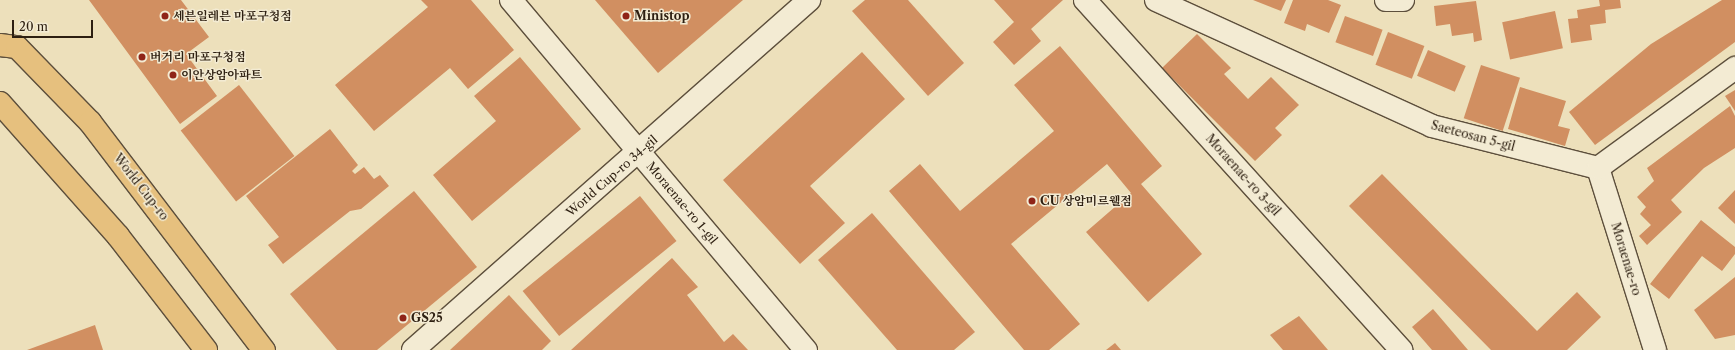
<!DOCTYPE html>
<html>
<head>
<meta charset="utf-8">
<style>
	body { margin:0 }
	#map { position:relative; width:1735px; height:350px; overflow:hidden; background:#ede0bb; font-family:"Libre Caslon Text","Noto Serif KR",serif }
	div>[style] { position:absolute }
	.building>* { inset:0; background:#d18f61; transform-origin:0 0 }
	.roads { filter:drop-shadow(1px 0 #5d4f3c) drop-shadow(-1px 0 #5d4f3c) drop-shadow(0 1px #5d4f3c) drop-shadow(0 -1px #5d4f3c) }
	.minor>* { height:22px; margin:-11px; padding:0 11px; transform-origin:11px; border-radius:11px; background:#f3ebd3 }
	.major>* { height:22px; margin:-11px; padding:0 11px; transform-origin:11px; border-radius:11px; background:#e6c07e }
	.dots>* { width:11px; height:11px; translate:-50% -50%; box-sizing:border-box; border:2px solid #f3ebd3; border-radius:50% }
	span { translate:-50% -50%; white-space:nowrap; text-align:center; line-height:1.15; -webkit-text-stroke:3px #f3ebd3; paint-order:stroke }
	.poi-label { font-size:12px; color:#2d1f11; font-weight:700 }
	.left { translate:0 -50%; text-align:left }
	.street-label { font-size:12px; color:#2d1f11 }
	.scale { position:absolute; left:12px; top:20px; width:81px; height:18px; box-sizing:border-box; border:2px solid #2d1f11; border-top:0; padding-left:5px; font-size:12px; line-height:14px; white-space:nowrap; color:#2d1f11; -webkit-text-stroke:3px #f3ebd3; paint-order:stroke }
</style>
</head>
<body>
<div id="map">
	<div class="building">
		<i style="clip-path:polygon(89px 0,181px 0,209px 37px,186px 54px,217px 96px,180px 124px)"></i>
		<i style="clip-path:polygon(421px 0,471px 0,514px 50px,468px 89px,450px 68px,374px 131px,335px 85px,428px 7px)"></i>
		<i style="clip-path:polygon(595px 0,743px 0,658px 73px)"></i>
		<i style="clip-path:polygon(865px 0,908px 0,964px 63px,928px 96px,852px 11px)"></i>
		<i style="clip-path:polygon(994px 0,1063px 0,1031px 29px,1041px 41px,1014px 65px,993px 42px,1014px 22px)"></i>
		<i style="clip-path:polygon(1253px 0,1286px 0,1281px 11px)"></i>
		<i style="clip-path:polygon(1293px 0,1328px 0,1341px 5px,1329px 33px,1307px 24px,1305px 31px,1284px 23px)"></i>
		<i style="clip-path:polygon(1599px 0,1620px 0,1621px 8px,1605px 10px,1606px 23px,1590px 25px,1592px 40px,1571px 43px,1568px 19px,1578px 18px,1577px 10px,1600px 6px)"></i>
		<i style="clip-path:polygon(1722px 0,1735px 0,1735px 42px,1595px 145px,1569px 112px,1651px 44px)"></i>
		<i style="clip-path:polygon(1476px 1px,1482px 40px,1474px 42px,1473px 33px,1452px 36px,1450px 24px,1436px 26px,1434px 6px)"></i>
		<i style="left:1555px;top:11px;width:38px;height:54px;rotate:78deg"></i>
		<i style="left:1345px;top:16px;width:40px;height:28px;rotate:20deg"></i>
		<i style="left:1388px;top:32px;width:39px;height:35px;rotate:21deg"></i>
		<i style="clip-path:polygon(1197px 34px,1231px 68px,1224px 74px,1248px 99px,1271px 77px,1299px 105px,1275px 128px,1282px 135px,1255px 161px,1162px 68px)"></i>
		<i style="clip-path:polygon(1060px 46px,1162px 166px,1141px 184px,1202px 254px,1148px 302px,1086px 232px,1131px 193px,1107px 164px,1011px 244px,1080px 324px,1049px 350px,1024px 350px,889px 191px,920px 164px,960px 211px,1054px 131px,1014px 85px)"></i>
		<i style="left:1428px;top:50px;width:41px;height:28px;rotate:23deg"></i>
		<i style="clip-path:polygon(862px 52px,905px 99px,810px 186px,845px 223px,800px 264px,723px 180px)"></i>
		<i style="clip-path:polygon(520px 57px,581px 129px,472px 221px,433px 175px,496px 121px,474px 96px)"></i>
		<i style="left:1481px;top:65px;width:41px;height:56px;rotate:18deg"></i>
		<i style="left:239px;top:85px;width:90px;height:74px;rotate:52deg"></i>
		<i style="clip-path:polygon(1520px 87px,1566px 101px,1558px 126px,1570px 129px,1565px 146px,1508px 129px)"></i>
		<i style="clip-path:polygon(1735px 90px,1735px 111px,1725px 96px)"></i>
		<i style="clip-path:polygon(1730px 106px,1735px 116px,1735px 148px,1704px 168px,1671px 200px,1682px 212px,1647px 245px,1639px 236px,1651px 225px,1640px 214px,1646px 207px,1637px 197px,1654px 181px,1647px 168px)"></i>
		<i style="clip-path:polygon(330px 129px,358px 165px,352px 171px,355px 174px,364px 167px,374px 179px,380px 175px,389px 186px,361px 209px,350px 211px,283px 264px,268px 245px,279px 237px,246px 196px)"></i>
		<i style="clip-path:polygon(1382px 174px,1537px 331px,1577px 292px,1601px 317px,1567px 350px,1491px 350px,1349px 206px)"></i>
		<i style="clip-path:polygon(1735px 190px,1735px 224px,1718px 208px)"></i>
		<i style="clip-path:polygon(414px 191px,477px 267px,377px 350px,337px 350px,290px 294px)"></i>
		<i style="left:640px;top:196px;width:58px;height:151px;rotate:51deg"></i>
		<i style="clip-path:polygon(872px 213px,975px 332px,954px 350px,897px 350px,818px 260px)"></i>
		<i style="clip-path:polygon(1701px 220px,1735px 247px,1735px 254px,1722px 271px,1702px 256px,1669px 299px,1650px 284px)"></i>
		<i style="clip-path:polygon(672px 258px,698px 287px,687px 295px,724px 342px,733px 334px,748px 350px,571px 350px)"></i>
		<i style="clip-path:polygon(1735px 277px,1735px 335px,1715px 339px,1694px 310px)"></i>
		<i style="clip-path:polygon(509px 295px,551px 341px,542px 350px,450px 350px)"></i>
		<i style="clip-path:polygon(1433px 309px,1468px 350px,1432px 350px,1412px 327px)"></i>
		<i style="clip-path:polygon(1299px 316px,1328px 350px,1283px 350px,1270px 335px)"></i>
		<i style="clip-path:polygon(95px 325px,103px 350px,27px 350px)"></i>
		<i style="clip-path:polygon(1115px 343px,1121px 350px,1106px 350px)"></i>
	</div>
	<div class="roads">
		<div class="minor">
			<i style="left:511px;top:0;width:458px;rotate:49.9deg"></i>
			<i style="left:1085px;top:0;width:472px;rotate:47.9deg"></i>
			<i style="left:1156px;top:0;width:303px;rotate:24.5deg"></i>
			<i style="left:1432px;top:126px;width:171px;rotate:14.2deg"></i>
			<i style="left:1386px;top:0;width:17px"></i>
			<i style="left:1598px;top:168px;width:191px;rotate:72.6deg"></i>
			<i style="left:1598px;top:168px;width:170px;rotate:-36.1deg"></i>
			<i style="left:413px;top:350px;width:529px;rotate:-41.47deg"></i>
		</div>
		<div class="major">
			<i style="left:0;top:45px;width:17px;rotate:7deg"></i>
			<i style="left:17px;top:47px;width:105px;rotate:45.8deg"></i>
			<i style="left:90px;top:122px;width:287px;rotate:52.7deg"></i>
			<i style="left:0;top:103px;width:178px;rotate:48.4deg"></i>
			<i style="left:118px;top:236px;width:144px;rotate:52.3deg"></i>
		</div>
	</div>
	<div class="dots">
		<i style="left:165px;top:16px;background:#8f2418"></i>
		<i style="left:626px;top:16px;background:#8f2418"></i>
		<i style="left:142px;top:57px;background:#8f2418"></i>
		<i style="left:173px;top:75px;background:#8f2418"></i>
		<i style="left:1032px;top:201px;background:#8f2418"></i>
		<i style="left:403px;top:318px;background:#8f2418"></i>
	</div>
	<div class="poi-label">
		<span class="left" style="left:173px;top:16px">세븐일레븐 마포구청점</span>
		<span class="left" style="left:634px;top:16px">Ministop</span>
		<span class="left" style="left:150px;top:57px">버거리 마포구청점</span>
		<span class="left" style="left:181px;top:75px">이안상암아파트</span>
		<span class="left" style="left:1040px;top:201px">CU 상암미르웰점</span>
		<span class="left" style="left:411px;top:318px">GS25</span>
	</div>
	<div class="street-label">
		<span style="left:1473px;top:136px;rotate:15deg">Saeteosan 5-gil</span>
		<span style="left:1243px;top:175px;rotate:48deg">Moraenae-ro 3-gil</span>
		<span style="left:612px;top:176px;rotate:-41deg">World Cup-ro 34-gil</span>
		<span style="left:141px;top:187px;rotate:52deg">World Cup-ro</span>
		<span style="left:682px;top:203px;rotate:50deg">Moraenae-ro 1-gil</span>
		<span style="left:1626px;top:259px;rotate:73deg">Moraenae-ro</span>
	</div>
	<div class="scale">20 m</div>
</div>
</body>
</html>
